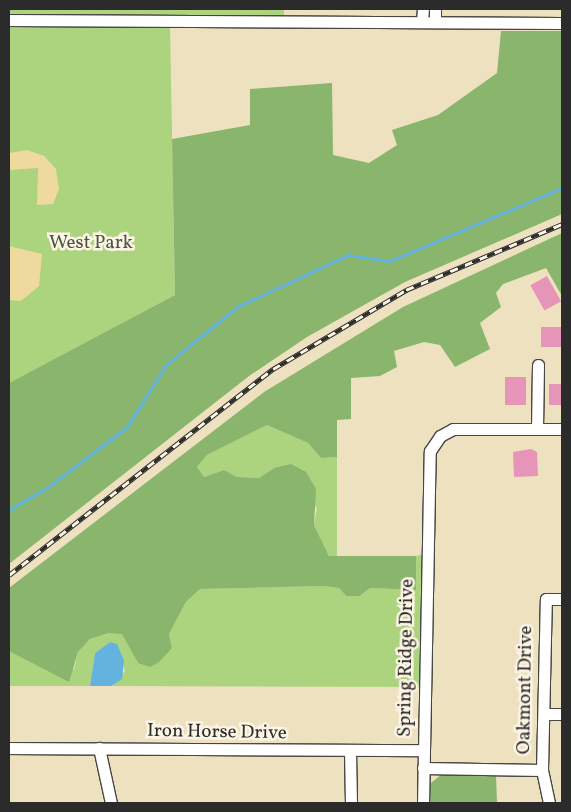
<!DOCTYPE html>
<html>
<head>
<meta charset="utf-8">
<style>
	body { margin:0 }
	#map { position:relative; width:571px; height:812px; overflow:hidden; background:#eee1c0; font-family:Vollkorn,serif }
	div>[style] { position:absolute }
	.green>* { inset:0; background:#acd37d }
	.forest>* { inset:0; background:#89b56c }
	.sand>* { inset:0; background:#eeda9e }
	.water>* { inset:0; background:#64b3de }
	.stream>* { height:2.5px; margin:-1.25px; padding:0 1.25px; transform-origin:1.25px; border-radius:1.25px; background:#64b3de }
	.building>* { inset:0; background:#e794b9; transform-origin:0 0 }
	.roads { filter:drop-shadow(1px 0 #484641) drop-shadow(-1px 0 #484641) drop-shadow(0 1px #484641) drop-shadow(0 -1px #484641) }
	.minor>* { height:11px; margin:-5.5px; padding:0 5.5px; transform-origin:5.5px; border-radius:5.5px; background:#fff }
	.rail>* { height:4.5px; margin-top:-2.25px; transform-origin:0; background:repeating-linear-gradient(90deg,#fcf5e5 0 8px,#2b2b2b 0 16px); box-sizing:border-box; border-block:1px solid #2b2b2b }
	span { translate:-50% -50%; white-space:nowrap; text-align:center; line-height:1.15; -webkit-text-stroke:5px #fcf5e5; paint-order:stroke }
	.park-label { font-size:19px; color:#4b5540 }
	.street-label { font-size:19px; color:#2b2b2b }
	.frame { position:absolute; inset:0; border:10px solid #2b2b2b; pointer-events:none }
</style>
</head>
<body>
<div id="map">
	<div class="green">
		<i style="clip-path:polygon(9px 9px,284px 9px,284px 17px,9px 15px)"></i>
		<i style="clip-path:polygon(9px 26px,170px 26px,175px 295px,9px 383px)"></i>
		<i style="clip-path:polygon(267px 425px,308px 443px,321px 458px,337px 457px,337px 556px,329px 556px,314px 525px,317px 508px,274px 468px,259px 478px,237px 477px,224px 470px,204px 477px,197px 467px,207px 455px)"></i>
		<i style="clip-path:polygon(422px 555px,419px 687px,111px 686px,125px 671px,117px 644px,110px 642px,95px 653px,90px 686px,9px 686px,9px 651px,74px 669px,78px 652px,90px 639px,109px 633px,122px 633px,138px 663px,172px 648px,169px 634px,186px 602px,200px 589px,324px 586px,339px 588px,346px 596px,360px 596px,370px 588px,416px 590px,416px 556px)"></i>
	</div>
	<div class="forest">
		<i style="clip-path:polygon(501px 31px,562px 31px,562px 214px,405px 282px,307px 337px,249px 376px,9px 564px,9px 383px,175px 295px,172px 139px,250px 125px,250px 89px,332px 83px,333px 155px,369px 163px,397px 145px,392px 130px,438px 115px,497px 73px)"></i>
		<i style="clip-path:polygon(562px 233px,562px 296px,546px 268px,503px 284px,496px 293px,501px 307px,480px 323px,490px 349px,455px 367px,440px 345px,424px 342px,394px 351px,397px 367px,380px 376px,351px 378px,351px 419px,337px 420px,337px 457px,321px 458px,308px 443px,267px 425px,207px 455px,197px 467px,204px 477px,224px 470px,237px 477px,259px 478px,274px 468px,291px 464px,306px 472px,316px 489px,314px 525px,329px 556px,416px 556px,416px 590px,370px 588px,360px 596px,346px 596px,339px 588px,324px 586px,200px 589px,186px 602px,169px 634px,172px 648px,159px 662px,150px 667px,138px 663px,122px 634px,109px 633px,90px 639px,78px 652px,69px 682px,9px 651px,9px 588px,264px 392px,403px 307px)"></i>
		<i style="clip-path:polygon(442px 774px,496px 775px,497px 803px,428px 803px,431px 783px)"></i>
	</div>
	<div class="sand">
		<i style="clip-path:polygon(27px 150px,44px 156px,56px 169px,59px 189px,53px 204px,37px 205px,38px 168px,9px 170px,9px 153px)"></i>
		<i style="clip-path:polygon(9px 246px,42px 254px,39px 286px,21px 301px,9px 300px)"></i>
	</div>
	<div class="water">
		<i style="clip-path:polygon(110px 642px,117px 644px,124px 661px,122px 679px,111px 686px,90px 686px,95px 653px)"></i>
	</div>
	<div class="stream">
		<i style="left:9px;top:510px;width:45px;rotate:-30.5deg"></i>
		<i style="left:48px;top:487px;width:99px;rotate:-37.2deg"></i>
		<i style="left:127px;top:427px;width:73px;rotate:-57.8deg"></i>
		<i style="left:166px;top:365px;width:92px;rotate:-39.2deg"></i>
		<i style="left:237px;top:307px;width:123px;rotate:-25.1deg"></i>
		<i style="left:348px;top:255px;width:42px;rotate:8.1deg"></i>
		<i style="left:390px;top:261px;width:187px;rotate:-23deg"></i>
	</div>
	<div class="building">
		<i style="left:547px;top:276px;width:29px;height:19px;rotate:61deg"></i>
		<i style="left:541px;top:327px;width:21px;height:20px"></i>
		<i style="left:505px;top:377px;width:21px;height:28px"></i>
		<i style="left:549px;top:384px;width:13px;height:21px"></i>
		<i style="clip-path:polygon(531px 449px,537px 452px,538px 476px,514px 477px,513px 452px)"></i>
	</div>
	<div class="roads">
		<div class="minor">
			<i style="left:435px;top:9px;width:13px;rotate:90deg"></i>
			<i style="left:9px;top:20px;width:553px;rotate:0.31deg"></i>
			<i style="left:422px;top:22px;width:13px;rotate:-86deg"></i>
			<i style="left:537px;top:429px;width:64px;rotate:-89.1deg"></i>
			<i style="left:544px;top:714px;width:18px"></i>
			<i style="left:9px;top:748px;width:415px;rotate:0.3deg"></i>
			<i style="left:99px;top:748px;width:56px;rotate:77.7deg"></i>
			<i style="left:350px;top:751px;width:52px;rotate:88.9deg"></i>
			<i style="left:423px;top:768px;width:119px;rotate:1deg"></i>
			<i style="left:542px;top:770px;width:171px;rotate:-88.7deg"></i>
			<i style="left:546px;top:599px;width:16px"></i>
			<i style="left:542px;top:770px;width:34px;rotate:78deg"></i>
			<i style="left:423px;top:803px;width:352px;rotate:-88.9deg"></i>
			<i style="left:430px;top:451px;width:18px;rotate:-56deg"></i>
			<i style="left:440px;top:436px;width:15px;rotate:-28deg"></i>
			<i style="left:453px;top:429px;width:109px"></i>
		</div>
	</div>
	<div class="rail">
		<i style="left:9px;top:575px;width:335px;rotate:-38deg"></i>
		<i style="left:273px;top:369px;width:155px;rotate:-30.7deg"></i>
		<i style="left:406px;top:290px;width:169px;rotate:-22.9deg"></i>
	</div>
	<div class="park-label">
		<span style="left:91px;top:244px">West Park</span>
	</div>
	<div class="street-label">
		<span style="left:407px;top:658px;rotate:-89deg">Spring Ridge Drive</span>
		<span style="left:526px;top:690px;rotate:-89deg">Oakmont Drive</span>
		<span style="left:217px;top:733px;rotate:1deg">Iron Horse Drive</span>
	</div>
	<div class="frame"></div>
</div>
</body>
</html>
